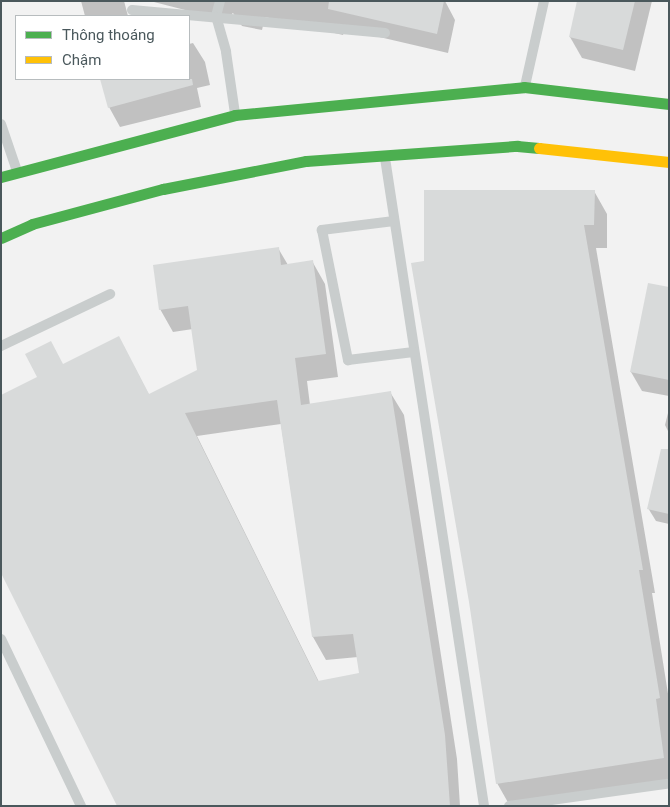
<!DOCTYPE html>
<html>
<head>
<meta charset="utf-8">
<style>
	body { margin:0 }
	#map { position:relative; width:670px; height:807px; overflow:hidden; background:#f2f2f2; font-family:Roboto,sans-serif }
	div>[style] { position:absolute }
	.shadow>* { inset:0; background:#0003 }
	.building>* { inset:0; background:#d8dada }
	.lane>* { height:10px; margin:-5px; padding:0 5px; transform-origin:5px; border-radius:5px; background:#c9cdcd }
	.fast>* { height:11px; margin:-5.5px; padding:0 5.5px; transform-origin:5.5px; border-radius:5.5px; background:#4caf50 }
	.slow>* { height:11px; margin:-5.5px; padding:0 5.5px; transform-origin:5.5px; border-radius:5.5px; background:#ffc107 }
	span { translate:-50% -50%; white-space:nowrap; text-align:center; line-height:1.15; -webkit-text-stroke:5px #fff; paint-order:stroke }
	.frame { position:absolute; inset:0; border:2px solid #4a585c; pointer-events:none }
	.legend { position:absolute; left:15px; top:15px; width:175px; height:65px; box-sizing:border-box; background:#fff; border:1px solid #b7bcbe; margin:0; padding:6px 9px; list-style:none; font-size:15px; color:#4a585c }
	.legend li { display:flex; align-items:center; gap:10px; height:25px }
	.legend b { width:25px; border:1px solid #b7bcbe }
</style>
</head>
<body>
<div id="map">
	<div class="shadow">
		<i style="clip-path:polygon(81px 1px,124px 1px,128px 16px,85px 16px)"></i>
		<i style="clip-path:polygon(150px 1px,445px 1px,455px 20px,448px 53px,345px 29px,343px 35px,265px 17px,262px 30px,242px 26px,233px 13px,224px 20px)"></i>
		<i style="clip-path:polygon(579px 1px,652px 1px,635px 71px,582px 58px,570px 37px)"></i>
		<i style="clip-path:polygon(193px 43px,205px 62px,210px 85px,197px 88px,201px 107px,120px 127px,109px 107px,101px 79px,189px 79px,189px 44px)"></i>
		<i style="clip-path:polygon(594px 191px,607px 214px,607px 248px,596px 248px,655px 593px,652px 593px,669px 700px,669px 782px,510px 806px,497px 783px,426px 262px)"></i>
		<i style="clip-path:polygon(evenodd,278px 248px,288px 265px,312px 261px,325px 284px,338px 377px,307px 381px,310px 405px,390px 392px,404px 415px,457px 759px,460px 806px,118px 806px,63px 365px,119px 338px,149px 395px,199px 370px,193px 329px,173px 332px,160px 309px,278px 248px,281px 424px,313px 637px,326px 660px,358px 657px,360px 674px,319px 682px,197px 436px,281px 424px)"></i>
		<i style="clip-path:polygon(649px 284px,669px 288px,669px 396px,642px 391px,631px 372px)"></i>
		<i style="clip-path:polygon(669px 409px,669px 433px,665px 425px)"></i>
		<i style="clip-path:polygon(669px 468px,669px 524px,656px 521px,648px 508px)"></i>
	</div>
	<div class="building">
		<i style="clip-path:polygon(329px 1px,444px 1px,437px 34px,328px 9px)"></i>
		<i style="clip-path:polygon(577px 1px,635px 1px,623px 50px,569px 37px)"></i>
		<i style="clip-path:polygon(100px 79px,192px 79px,193px 85px,108px 108px)"></i>
		<i style="clip-path:polygon(424px 190px,595px 190px,594px 225px,584px 225px,643px 570px,639px 570px,660px 698px,656px 699px,664px 758px,496px 784px,469px 602px,411px 263px,424px 261px)"></i>
		<i style="clip-path:polygon(evenodd,279px 247px,281px 265px,313px 260px,326px 354px,295px 358px,301px 405px,391px 391px,445px 735px,450px 806px,117px 806px,1px 573px,1px 395px,37px 377px,25px 354px,51px 341px,63px 364px,119px 336px,149px 394px,197px 370px,188px 306px,159px 310px,153px 265px,279px 247px,277px 400px,312px 637px,353px 634px,359px 673px,318px 681px,185px 413px,277px 400px)"></i>
		<i style="clip-path:polygon(648px 283px,669px 287px,669px 380px,630px 372px)"></i>
		<i style="clip-path:polygon(661px 449px,669px 449px,669px 514px,647px 509px)"></i>
	</div>
	<div class="lane">
		<i style="left:220px;top:1px;width:16px;rotate:105deg"></i>
		<i style="left:216px;top:16px;width:37px;rotate:74deg"></i>
		<i style="left:226px;top:52px;width:63px;rotate:81.7deg"></i>
		<i style="left:132px;top:10px;width:254px;rotate:5.2deg"></i>
		<i style="left:525px;top:86px;width:87px;rotate:-77.4deg"></i>
		<i style="left:1px;top:124px;width:50px;rotate:71.2deg"></i>
		<i style="left:385px;top:158px;width:656px;rotate:81.31deg"></i>
		<i style="left:394px;top:221px;width:73px;rotate:172.9deg"></i>
		<i style="left:322px;top:230px;width:133px;rotate:78.7deg"></i>
		<i style="left:348px;top:360px;width:66px;rotate:-6.9deg"></i>
		<i style="left:1px;top:346px;width:121px;rotate:-25.5deg"></i>
		<i style="left:1px;top:639px;width:185px;rotate:64.4deg"></i>
		<i style="left:509px;top:806px;width:159px;rotate:-8deg"></i>
	</div>
	<div class="fast">
		<i style="left:1px;top:177px;width:242px;rotate:-14.8deg"></i>
		<i style="left:235px;top:115px;width:290px;rotate:-5.5deg"></i>
		<i style="left:524px;top:87px;width:146px;rotate:6.7deg"></i>
		<i style="left:1px;top:238px;width:34px;rotate:-24deg"></i>
		<i style="left:32px;top:224px;width:136px;rotate:-15deg"></i>
		<i style="left:163px;top:189px;width:146px;rotate:-11.1deg"></i>
		<i style="left:306px;top:161px;width:212px;rotate:-4.1deg"></i>
		<i style="left:517px;top:146px;width:22px;rotate:5deg"></i>
	</div>
	<div class="slow">
		<i style="left:539px;top:148px;width:131px;rotate:6.1deg"></i>
	</div>
	<div class="frame"></div>
	<ul class="legend">
	<li><b style="height:6px;background:#4caf50"></b>Thông thoáng</li>
	<li><b style="height:6px;background:#ffc107"></b>Chậm</li>
	</ul>
</div>
</body>
</html>
